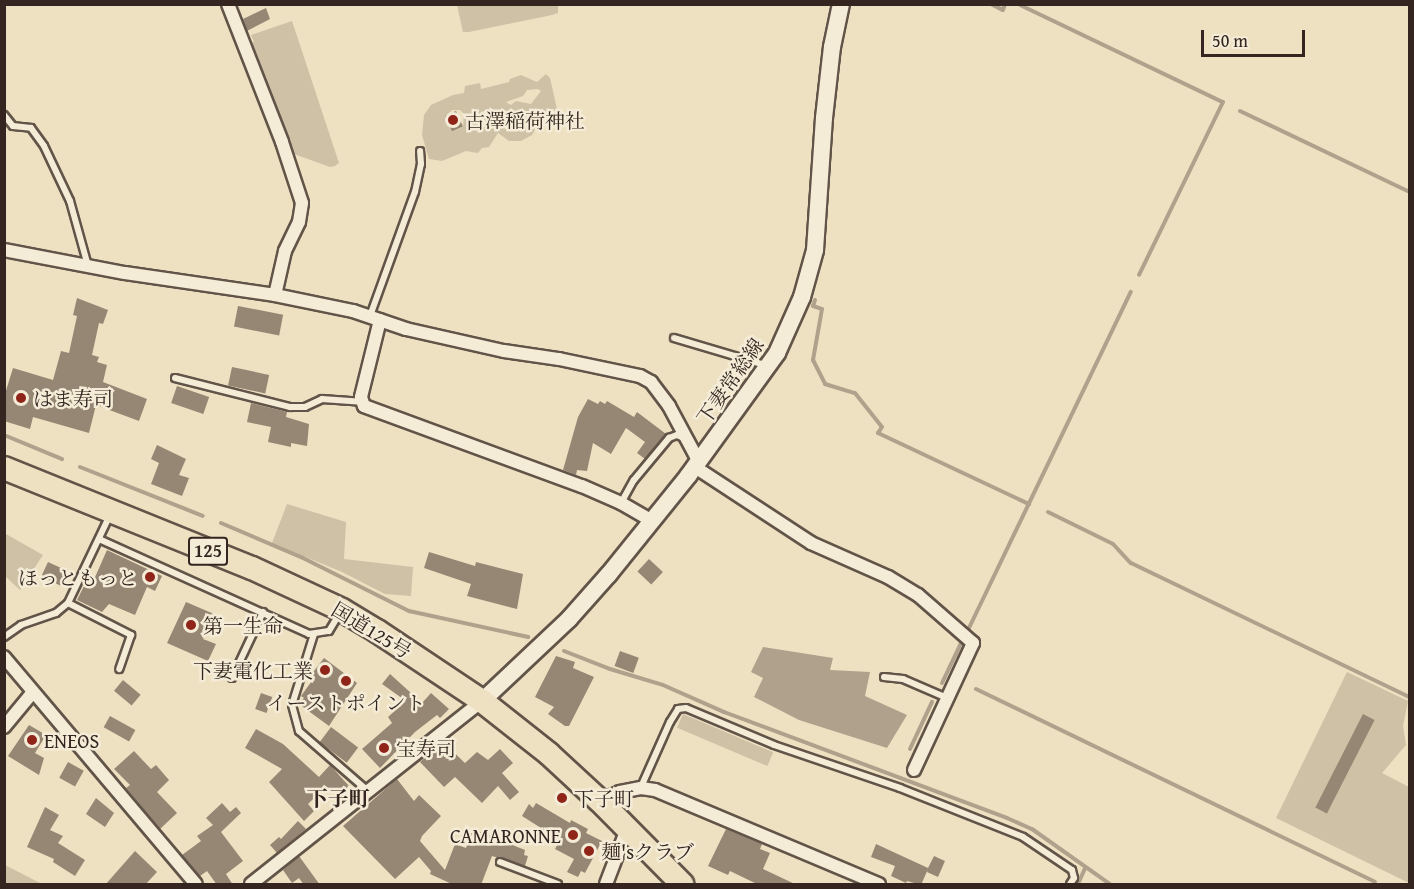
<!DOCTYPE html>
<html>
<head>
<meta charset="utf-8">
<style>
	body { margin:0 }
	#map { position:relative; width:1414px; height:889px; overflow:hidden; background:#eee1c2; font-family:"Gentium Book Plus","Noto Serif JP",serif }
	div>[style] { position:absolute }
	.green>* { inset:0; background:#cec1a6; transform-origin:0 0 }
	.water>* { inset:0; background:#afa18b }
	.stream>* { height:4px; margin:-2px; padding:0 2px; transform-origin:2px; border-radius:2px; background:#afa18b }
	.building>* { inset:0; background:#958774; transform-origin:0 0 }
	.roads { filter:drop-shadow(2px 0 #625448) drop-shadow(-2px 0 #625448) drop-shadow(0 2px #625448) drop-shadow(0 -2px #625448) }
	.lane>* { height:6px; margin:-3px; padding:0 3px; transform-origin:3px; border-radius:3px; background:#f4ecd7 }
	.street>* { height:12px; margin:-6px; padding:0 6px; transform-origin:6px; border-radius:6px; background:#f4ecd7 }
	.secondary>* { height:16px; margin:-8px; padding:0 8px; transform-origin:8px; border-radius:8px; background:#f4ecd7 }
	.highway>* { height:22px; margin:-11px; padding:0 11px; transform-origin:11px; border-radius:11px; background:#eee1c2 }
	.dots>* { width:16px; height:16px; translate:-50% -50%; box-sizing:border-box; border:3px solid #f4ecd7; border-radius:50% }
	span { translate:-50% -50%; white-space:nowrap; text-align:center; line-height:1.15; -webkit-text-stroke:5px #f4ecd7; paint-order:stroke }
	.shield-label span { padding:2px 4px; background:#f4ecd7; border:2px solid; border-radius:4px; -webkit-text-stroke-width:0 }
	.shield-label { font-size:18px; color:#342520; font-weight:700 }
	.poi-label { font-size:20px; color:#342520 }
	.left { translate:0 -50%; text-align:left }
	.right { translate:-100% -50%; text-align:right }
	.street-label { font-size:20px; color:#342520 }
	.neighbourhood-label { font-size:21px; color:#342520; font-weight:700 }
	.frame { position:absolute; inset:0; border:6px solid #342520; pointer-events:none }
	.scale { position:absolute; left:1201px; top:30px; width:104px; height:27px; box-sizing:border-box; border:3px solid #342520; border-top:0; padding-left:8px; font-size:18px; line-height:21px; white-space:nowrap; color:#342520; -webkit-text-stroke:4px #f4ecd7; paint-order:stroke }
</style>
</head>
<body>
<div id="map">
	<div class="green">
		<i style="clip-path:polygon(457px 5px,457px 4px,558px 5px,558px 13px,552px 15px,469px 32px,463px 32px)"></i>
		<i style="clip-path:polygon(292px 21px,339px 163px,335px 166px,330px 167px,294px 154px,249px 44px,254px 42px,251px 35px)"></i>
		<i style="clip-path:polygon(evenodd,546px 74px,550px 78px,557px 109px,537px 119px,538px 124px,532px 135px,521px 141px,509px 141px,498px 133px,489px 147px,482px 148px,478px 153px,466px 151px,442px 161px,429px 159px,422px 135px,424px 115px,431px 105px,453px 95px,464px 93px,465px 86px,480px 83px,481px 89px,509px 82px,510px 79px,521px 75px,537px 82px,546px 74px,538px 89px,541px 91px,531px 104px,516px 101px,511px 105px,506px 102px,523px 96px,527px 90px,538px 89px,546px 74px,452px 110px,460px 110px,464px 114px,463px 127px,452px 132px,445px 117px,452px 110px)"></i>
		<i style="clip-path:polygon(287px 504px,346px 522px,344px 559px,413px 567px,411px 596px,385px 594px,342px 572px,272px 543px)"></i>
		<i style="clip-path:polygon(6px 534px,43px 555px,20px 590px,5px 576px)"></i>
		<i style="clip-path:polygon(1347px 672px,1408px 701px,1403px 726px,1406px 745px,1382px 773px,1409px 787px,1409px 883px,1276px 818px)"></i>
		<i style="left:683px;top:714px;width:98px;height:15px;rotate:23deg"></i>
		<i style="clip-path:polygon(5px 865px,42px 884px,44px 884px,5px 884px)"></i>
	</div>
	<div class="water">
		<i style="clip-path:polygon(763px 647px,833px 658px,830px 670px,870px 672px,865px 696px,907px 715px,887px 748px,799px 720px,754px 697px,763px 678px,751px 672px)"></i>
	</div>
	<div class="stream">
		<i style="left:991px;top:4px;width:13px;rotate:27deg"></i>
		<i style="left:1003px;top:10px;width:6px;rotate:-72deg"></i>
		<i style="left:1018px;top:4px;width:227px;rotate:25.6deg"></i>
		<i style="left:1223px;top:102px;width:192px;rotate:115.9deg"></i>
		<i style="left:1240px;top:111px;width:188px;rotate:25.5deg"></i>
		<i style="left:815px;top:300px;width:6px;rotate:108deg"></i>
		<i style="left:813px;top:306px;width:9px;rotate:18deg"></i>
		<i style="left:822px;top:309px;width:52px;rotate:100deg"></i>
		<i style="left:813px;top:360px;width:27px;rotate:63deg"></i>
		<i style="left:825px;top:384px;width:31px;rotate:17deg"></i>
		<i style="left:855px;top:393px;width:43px;rotate:51.5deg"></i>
		<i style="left:882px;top:427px;width:7px;rotate:124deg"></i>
		<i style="left:878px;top:433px;width:167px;rotate:25.2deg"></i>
		<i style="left:4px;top:435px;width:63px;rotate:22.5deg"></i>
		<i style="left:80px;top:467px;width:132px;rotate:21.7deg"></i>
		<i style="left:1048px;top:512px;width:72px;rotate:26.2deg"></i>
		<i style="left:1113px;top:544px;width:26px;rotate:47deg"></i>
		<i style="left:1131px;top:563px;width:310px;rotate:25.7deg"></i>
		<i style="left:221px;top:523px;width:89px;rotate:23.1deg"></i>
		<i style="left:303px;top:558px;width:119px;rotate:26.6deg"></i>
		<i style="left:409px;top:611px;width:122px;rotate:12.3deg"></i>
		<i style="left:969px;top:628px;width:373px;rotate:-64.3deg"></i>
		<i style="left:564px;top:651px;width:49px;rotate:21.4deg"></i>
		<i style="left:610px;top:669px;width:55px;rotate:16.8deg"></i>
		<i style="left:663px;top:685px;width:67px;rotate:23.9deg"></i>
		<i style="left:724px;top:712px;width:302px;rotate:20.5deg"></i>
		<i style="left:1007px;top:818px;width:27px;rotate:24deg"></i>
		<i style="left:1032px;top:829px;width:95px;rotate:35.2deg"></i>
		<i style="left:942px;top:683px;width:47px;rotate:-64.5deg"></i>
		<i style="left:976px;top:689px;width:443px;rotate:25.8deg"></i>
		<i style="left:910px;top:749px;width:52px;rotate:-64.9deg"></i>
		<i style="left:1078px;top:884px;width:17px;rotate:-66deg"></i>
	</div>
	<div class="building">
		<i style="clip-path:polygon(266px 8px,270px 19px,247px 31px,243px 19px)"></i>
		<i style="left:456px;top:111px;width:17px;height:12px;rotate:66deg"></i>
		<i style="clip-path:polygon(77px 298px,108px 310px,103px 324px,99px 323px,92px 355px,99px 357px,97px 362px,107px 365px,103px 382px,147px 399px,139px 421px,96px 405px,89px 433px,33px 417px,30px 429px,4px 421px,4px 397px,13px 368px,53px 380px,61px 351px,69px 353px,77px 316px,73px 315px)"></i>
		<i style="left:238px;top:306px;width:46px;height:21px;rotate:11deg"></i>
		<i style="left:232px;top:367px;width:38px;height:19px;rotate:12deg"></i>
		<i style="left:177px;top:386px;width:34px;height:18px;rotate:19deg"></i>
		<i style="clip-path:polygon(588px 399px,598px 404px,600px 401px,605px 404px,607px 401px,634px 417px,637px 412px,666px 434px,645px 459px,637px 453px,645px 442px,626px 428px,611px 454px,593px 443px,587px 471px,577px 470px,576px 475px,563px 470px,578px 417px)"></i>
		<i style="clip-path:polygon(251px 403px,287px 412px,286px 417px,309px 424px,307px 446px,291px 443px,291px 447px,268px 442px,271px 427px,247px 422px)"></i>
		<i style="clip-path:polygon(157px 445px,186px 459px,179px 475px,189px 478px,182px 496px,151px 484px,159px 463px,151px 459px)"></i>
		<i style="clip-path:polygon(107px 550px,162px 576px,155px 591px,147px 587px,135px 615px,109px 604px,102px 612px,77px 600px,84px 586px,88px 587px,92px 584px)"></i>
		<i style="clip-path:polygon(429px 552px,475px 566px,476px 562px,523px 574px,517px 609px,467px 596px,471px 584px,424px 568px)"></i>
		<i style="left:649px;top:559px;width:19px;height:17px;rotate:43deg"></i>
		<i style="left:48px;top:562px;width:21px;height:16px;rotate:25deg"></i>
		<i style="clip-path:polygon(186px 602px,214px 614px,203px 639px,216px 644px,208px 661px,167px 643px)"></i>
		<i style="left:620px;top:651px;width:20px;height:16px;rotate:20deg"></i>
		<i style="clip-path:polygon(556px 656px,575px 662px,573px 668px,594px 677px,569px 726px,565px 726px,548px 714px,554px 707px,535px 697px)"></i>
		<i style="clip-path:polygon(324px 658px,357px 683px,329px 726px,299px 704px,304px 698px,301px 696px,314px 678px,311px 675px)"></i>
		<i style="clip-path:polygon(390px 674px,422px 703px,431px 693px,449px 709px,440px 718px,437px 715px,415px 732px,380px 768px,362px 749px,392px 723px,388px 717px,406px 701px,382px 684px)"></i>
		<i style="left:123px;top:680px;width:23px;height:14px;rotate:40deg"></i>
		<i style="left:261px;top:693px;width:12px;height:17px;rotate:20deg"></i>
		<i style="left:1363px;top:714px;width:13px;height:105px;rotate:27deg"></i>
		<i style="left:110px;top:716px;width:29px;height:13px;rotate:29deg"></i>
		<i style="clip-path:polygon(29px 725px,46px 735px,35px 753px,44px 758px,39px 775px,8px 756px)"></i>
		<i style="left:331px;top:727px;width:34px;height:19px;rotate:37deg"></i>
		<i style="clip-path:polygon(256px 729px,283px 744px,319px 777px,330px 765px,349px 786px,340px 796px,332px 788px,327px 793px,323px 789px,308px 804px,314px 811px,304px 821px,269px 782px,282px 769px,245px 748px)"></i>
		<i style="clip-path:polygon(443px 742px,465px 763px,477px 752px,488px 760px,500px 749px,513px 763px,502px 773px,519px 792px,510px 800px,498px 786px,482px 803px,455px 777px,444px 787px,420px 762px)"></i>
		<i style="clip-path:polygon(134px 751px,151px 769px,156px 765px,169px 780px,157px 792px,177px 813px,160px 829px,126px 788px,130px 785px,114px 769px)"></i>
		<i style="left:68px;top:762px;width:18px;height:18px;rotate:29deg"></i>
		<i style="clip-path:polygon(397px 779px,414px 801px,419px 795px,441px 816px,422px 836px,420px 841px,445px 870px,455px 844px,466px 848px,473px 829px,525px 850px,524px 855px,528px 856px,525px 866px,492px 856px,481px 885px,454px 885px,430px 874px,431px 871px,419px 857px,395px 879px,343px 826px)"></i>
		<i style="clip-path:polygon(96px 798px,114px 813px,105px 827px,86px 814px)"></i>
		<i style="clip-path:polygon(222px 803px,230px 812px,236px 807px,241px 813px,221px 832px,243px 861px,226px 874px,233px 885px,217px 885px,207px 871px,200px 876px,182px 855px,201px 841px,197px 836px,213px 825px,206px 818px)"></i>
		<i style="clip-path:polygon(536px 803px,570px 823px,571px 820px,588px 829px,586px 833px,602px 841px,585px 873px,581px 871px,578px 877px,567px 872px,574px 859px,555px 849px,560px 840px,522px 816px,529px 804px,533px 808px)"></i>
		<i style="clip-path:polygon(45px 807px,59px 815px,50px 830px,63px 836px,58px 843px,85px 860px,75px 876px,53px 862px,54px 859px,27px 847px)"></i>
		<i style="clip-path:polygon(298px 821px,306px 829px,277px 853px,270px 845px,279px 837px,281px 839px)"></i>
		<i style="clip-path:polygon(726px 829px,762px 844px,760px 849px,770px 853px,763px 869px,797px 885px,759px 885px,730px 871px,728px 875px,708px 866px)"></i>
		<i style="clip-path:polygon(876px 844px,928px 868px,934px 856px,945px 861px,938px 877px,927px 872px,928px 869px,921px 885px,907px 881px,906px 883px,891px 876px,895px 866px,871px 857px)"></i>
		<i style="clip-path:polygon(135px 851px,157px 872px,145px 885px,105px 885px)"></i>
		<i style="clip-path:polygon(299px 856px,320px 885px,304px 885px,299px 878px,292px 883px,283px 870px)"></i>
	</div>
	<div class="roads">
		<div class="lane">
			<i style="left:4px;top:115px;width:14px;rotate:51deg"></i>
			<i style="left:13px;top:126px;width:18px;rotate:6deg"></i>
			<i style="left:31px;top:128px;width:22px;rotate:54deg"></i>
			<i style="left:44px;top:146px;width:61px;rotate:64.7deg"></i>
			<i style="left:70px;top:201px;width:67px;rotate:74.5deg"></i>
			<i style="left:370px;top:316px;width:132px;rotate:-70.1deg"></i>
			<i style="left:415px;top:192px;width:29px;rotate:-78deg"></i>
			<i style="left:421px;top:164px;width:13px;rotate:-94deg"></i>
			<i style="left:674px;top:338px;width:95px;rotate:16.5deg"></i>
			<i style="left:175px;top:378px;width:119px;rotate:14.2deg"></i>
			<i style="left:290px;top:407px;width:15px"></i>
			<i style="left:305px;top:407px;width:19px;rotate:-25deg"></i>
			<i style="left:322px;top:399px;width:39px;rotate:4deg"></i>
			<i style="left:621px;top:503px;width:26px;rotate:-61deg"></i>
			<i style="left:634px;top:480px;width:55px;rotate:-50.2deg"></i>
			<i style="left:669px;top:438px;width:9px;rotate:-21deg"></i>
			<i style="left:677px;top:435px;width:8px;rotate:23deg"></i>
			<i style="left:99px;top:539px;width:230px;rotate:24.3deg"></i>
			<i style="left:309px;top:634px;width:20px;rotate:-9deg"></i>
			<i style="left:329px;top:631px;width:21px;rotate:-59deg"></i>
			<i style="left:68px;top:603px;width:71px;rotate:26.9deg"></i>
			<i style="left:131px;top:635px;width:36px;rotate:109deg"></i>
			<i style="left:314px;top:634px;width:74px;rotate:107.2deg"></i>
			<i style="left:292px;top:705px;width:27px;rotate:75deg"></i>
			<i style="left:299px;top:731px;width:91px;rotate:41deg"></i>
			<i style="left:4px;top:637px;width:21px;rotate:-35deg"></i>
			<i style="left:21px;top:625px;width:37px;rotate:-19deg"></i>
			<i style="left:56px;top:613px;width:16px;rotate:-40deg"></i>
			<i style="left:68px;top:603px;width:98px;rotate:-64.5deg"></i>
			<i style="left:884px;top:677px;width:19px;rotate:6deg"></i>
			<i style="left:903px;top:679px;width:48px;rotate:23.4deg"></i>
			<i style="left:232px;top:678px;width:73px;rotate:-64.8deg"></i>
			<i style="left:641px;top:787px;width:71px;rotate:-66deg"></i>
			<i style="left:670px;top:722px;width:15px;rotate:-58deg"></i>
			<i style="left:678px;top:709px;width:8px;rotate:-7deg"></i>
			<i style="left:686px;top:708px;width:95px;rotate:22.8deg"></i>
			<i style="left:774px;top:745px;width:133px;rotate:18.8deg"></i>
			<i style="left:900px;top:788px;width:132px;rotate:21.7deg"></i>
			<i style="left:1023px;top:837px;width:59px;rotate:34deg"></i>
			<i style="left:1072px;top:870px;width:8px;rotate:76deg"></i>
			<i style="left:1074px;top:878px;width:7px;rotate:124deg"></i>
			<i style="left:500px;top:862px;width:62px;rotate:20.8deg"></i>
		</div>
		<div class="street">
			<i style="left:228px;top:4px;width:148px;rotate:68.6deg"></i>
			<i style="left:282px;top:142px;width:64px;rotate:71.8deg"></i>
			<i style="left:302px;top:203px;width:19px;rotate:99deg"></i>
			<i style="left:299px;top:222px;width:32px;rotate:116deg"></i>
			<i style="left:285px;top:251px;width:45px;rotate:102.8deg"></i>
			<i style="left:4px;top:250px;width:123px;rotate:10.8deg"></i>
			<i style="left:125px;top:273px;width:152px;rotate:8.3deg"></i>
			<i style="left:275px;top:295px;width:80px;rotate:11.6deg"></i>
			<i style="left:353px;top:311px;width:56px;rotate:18.8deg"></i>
			<i style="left:406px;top:329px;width:100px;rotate:12.7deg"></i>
			<i style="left:504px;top:351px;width:56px;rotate:8.3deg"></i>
			<i style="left:559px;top:359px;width:83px;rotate:11.9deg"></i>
			<i style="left:640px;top:376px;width:13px;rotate:29deg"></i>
			<i style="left:651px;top:382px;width:30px;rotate:53deg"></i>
			<i style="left:669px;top:406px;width:64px;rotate:61.8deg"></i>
			<i style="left:380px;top:320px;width:79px;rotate:103.9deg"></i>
			<i style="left:361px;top:397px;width:9px;rotate:72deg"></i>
			<i style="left:364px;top:406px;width:232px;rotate:20.2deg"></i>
			<i style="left:582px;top:486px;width:43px;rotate:23.6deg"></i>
			<i style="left:621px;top:503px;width:36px;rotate:30deg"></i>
			<i style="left:695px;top:467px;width:139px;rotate:33.2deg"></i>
			<i style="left:811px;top:543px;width:84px;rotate:23.8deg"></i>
			<i style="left:888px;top:577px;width:35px;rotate:31deg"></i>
			<i style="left:918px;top:595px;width:73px;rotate:41.1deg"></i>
			<i style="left:973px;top:643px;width:140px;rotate:114.9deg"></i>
			<i style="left:4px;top:657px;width:297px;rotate:49.8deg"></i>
			<i style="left:4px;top:727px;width:45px;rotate:-50.4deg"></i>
			<i style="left:600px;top:801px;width:22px;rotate:-24deg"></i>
			<i style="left:620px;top:792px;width:21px;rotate:-11deg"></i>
			<i style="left:641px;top:788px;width:14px;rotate:8deg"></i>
			<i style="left:655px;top:790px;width:243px;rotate:22.8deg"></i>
			<i style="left:251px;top:884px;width:295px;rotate:-38.4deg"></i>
			<i style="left:606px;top:884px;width:59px;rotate:-69.1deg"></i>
		</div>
		<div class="secondary">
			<i style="left:482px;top:701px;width:120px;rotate:-43.3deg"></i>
			<i style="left:569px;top:619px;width:60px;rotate:-48.4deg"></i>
			<i style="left:609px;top:574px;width:126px;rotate:-51.1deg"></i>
			<i style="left:688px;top:476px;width:152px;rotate:-54.1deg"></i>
			<i style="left:777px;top:353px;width:61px;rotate:-65.9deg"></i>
			<i style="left:802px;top:297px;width:49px;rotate:-74.5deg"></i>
			<i style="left:815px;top:250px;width:132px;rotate:-86.1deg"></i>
			<i style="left:824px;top:118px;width:71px;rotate:-83.6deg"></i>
			<i style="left:832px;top:47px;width:44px;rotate:-78.2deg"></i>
		</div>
		<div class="highway">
			<i style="left:4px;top:468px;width:267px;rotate:22deg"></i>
			<i style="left:252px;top:568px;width:99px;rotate:25deg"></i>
			<i style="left:342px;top:610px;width:41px;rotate:31deg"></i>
			<i style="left:377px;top:631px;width:126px;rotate:33.7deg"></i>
			<i style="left:482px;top:701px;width:85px;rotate:38.3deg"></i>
			<i style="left:549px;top:754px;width:69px;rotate:42.7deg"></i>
			<i style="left:600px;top:801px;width:117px;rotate:45.3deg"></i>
		</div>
	</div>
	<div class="dots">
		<i style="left:453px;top:120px;background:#8f2418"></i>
		<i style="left:21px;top:398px;background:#8f2418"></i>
		<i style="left:150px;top:577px;background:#8f2418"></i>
		<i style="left:191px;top:625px;background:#8f2418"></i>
		<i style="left:325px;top:670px;background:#8f2418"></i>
		<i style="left:346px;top:681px;background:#8f2418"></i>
		<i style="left:32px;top:740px;background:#8f2418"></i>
		<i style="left:384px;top:748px;background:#8f2418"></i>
		<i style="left:562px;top:798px;background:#8f2418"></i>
		<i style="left:573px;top:835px;background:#8f2418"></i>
		<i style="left:589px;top:851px;background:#8f2418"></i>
	</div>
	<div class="shield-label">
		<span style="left:208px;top:551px">125</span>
	</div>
	<div class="poi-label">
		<span class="left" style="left:465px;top:120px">古澤稲荷神社</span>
		<span class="left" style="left:33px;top:398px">はま寿司</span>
		<span class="right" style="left:138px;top:577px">ほっともっと</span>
		<span class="left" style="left:203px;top:625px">第一生命</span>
		<span class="right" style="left:313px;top:670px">下妻電化工業</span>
		<span style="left:346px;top:702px">イーストポイント</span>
		<span class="left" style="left:44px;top:740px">ENEOS</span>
		<span class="left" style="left:396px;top:748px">宝寿司</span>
		<span class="left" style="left:574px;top:798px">下子町</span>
		<span class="right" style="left:561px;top:835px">CAMARONNE</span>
		<span class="left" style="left:601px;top:851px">麺'sクラブ</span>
	</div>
	<div class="street-label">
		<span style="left:730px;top:381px;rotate:-55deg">下妻常総線</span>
		<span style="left:372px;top:630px;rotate:31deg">国道125号</span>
	</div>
	<div class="neighbourhood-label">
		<span style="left:338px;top:799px">下子町</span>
	</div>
	<div class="frame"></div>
	<div class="scale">50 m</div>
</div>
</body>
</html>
